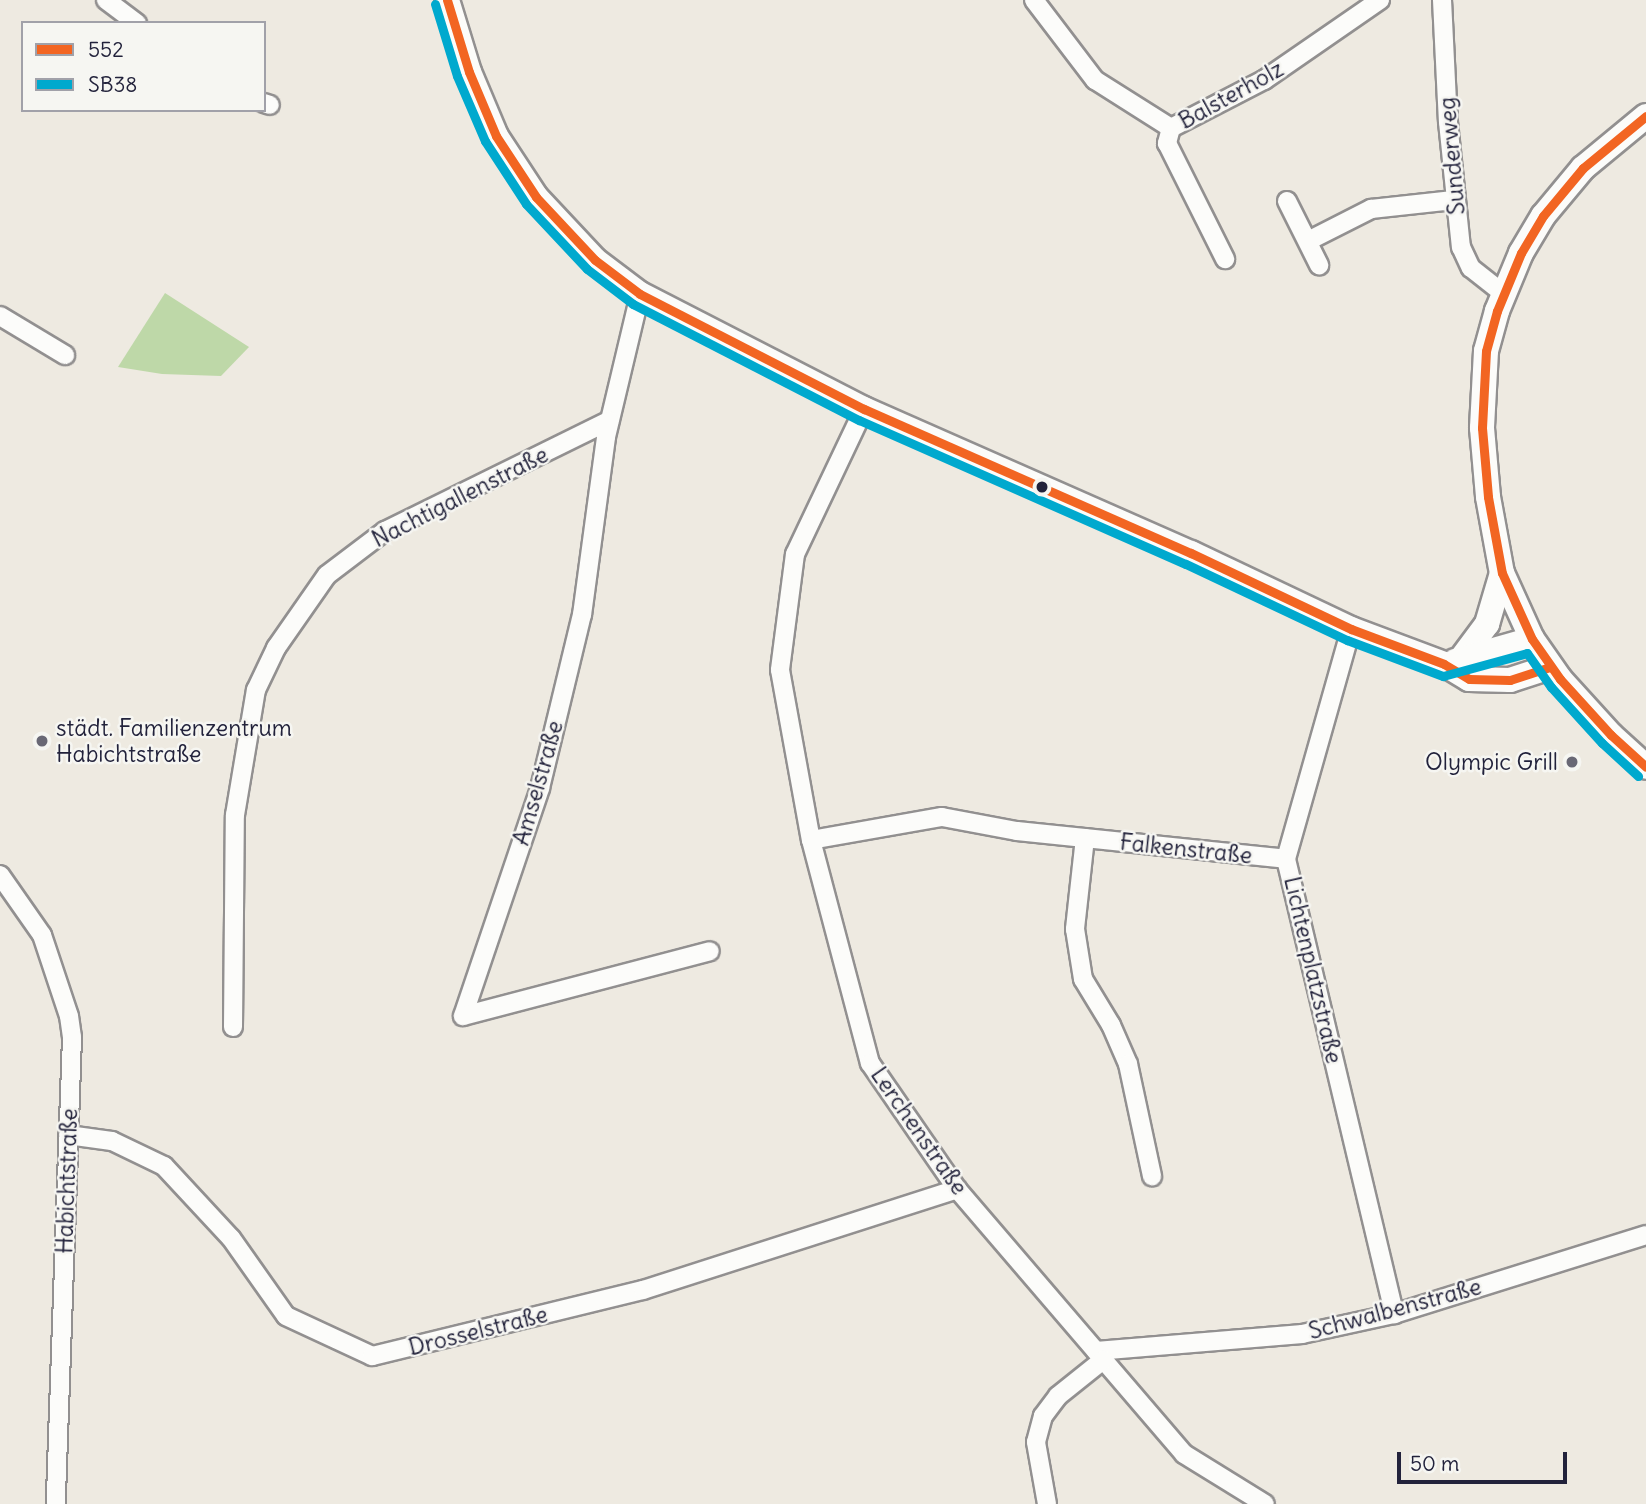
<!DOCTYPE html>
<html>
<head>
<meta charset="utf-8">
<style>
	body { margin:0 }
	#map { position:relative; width:1646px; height:1504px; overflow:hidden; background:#eeeae1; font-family:Delius,sans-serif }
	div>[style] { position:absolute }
	.green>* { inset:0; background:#bed8a8 }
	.roads { filter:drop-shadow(2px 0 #929090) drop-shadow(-2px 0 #929090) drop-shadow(0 2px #929090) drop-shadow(0 -2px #929090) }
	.minor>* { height:18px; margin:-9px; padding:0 9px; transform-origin:9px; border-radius:9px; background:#fcfcfa }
	.secondary>* { height:24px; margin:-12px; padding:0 12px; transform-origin:12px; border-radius:12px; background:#fcfcfa }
	.bus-1>* { height:9px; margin:-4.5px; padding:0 4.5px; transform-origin:4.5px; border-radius:4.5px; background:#f26522 }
	.bus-2>* { height:9px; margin:-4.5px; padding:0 4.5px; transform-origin:4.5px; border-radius:4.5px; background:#00a9ce }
	.dots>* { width:19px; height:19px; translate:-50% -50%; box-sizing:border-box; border:4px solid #f6f6f2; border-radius:50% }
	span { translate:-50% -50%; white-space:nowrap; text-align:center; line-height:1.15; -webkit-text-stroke:5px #f6f6f2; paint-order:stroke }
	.street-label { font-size:23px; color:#22223b }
	.poi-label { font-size:23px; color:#22223b }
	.left { translate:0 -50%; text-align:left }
	.right { translate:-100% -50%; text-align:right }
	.legend { position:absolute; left:21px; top:21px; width:245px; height:91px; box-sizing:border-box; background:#f6f6f2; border:2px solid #a1a1a9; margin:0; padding:9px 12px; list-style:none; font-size:21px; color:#22223b }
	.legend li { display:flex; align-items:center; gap:14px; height:35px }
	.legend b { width:35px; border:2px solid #a1a1a9 }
	.scale { position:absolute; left:1397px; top:1452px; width:170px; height:32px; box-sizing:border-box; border:4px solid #22223b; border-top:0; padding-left:9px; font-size:21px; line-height:24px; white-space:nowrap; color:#22223b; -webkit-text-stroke:5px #f6f6f2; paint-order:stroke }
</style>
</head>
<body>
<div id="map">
	<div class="green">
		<i style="clip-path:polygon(165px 293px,249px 347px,221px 376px,162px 374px,118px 367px)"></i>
	</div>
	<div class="roads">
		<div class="minor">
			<i style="left:106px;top:0;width:39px;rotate:37deg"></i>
			<i style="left:1034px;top:0;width:101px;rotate:52.7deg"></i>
			<i style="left:1095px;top:80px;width:90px;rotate:32.3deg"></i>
			<i style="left:1171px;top:128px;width:105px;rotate:-27.3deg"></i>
			<i style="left:1264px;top:80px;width:141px;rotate:-34.6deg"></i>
			<i style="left:1442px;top:0;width:122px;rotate:87.2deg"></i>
			<i style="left:1448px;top:122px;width:126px;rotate:84.1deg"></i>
			<i style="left:1461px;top:247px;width:23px;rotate:65deg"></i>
			<i style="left:1471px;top:268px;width:42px;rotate:38.2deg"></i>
			<i style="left:264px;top:103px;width:6px;rotate:18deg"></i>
			<i style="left:1171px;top:128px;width:16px;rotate:105deg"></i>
			<i style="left:1167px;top:143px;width:130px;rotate:63.4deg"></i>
			<i style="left:1287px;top:201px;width:72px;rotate:63.4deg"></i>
			<i style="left:1308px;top:241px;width:71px;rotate:-26.9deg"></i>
			<i style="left:1371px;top:209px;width:83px;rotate:-6.2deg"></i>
			<i style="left:0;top:316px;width:76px;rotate:31deg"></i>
			<i style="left:864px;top:409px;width:161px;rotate:115.4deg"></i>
			<i style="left:795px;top:554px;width:117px;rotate:97.4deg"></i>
			<i style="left:780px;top:670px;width:173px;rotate:79.7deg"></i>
			<i style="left:811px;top:840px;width:231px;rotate:75.2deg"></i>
			<i style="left:870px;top:1063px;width:153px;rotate:55.4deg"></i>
			<i style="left:957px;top:1189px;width:349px;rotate:49.4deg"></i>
			<i style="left:1184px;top:1454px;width:95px;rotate:31.7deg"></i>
			<i style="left:1351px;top:629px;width:239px;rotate:105.8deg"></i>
			<i style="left:1286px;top:859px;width:468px;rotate:76.6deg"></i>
			<i style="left:1085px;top:838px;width:92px;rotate:96.3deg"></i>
			<i style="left:1075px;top:929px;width:51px;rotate:80.9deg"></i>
			<i style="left:1083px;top:979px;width:54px;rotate:58.7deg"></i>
			<i style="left:1111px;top:1025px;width:43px;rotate:66.4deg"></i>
			<i style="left:1128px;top:1064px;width:115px;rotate:77.9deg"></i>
			<i style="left:811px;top:840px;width:133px;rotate:-10deg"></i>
			<i style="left:942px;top:817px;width:76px;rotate:10.6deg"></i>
			<i style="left:1017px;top:831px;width:270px;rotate:5.9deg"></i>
			<i style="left:0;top:875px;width:73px;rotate:55deg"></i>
			<i style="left:42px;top:935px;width:85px;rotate:71.6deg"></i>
			<i style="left:69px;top:1016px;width:21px;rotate:82deg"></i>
			<i style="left:72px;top:1037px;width:467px;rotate:92deg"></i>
			<i style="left:463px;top:1016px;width:241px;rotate:-71.3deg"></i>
			<i style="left:540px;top:788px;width:178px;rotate:-76.4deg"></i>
			<i style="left:582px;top:615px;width:180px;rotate:-82.3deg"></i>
			<i style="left:606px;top:437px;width:147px;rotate:-76.6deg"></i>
			<i style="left:463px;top:1016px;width:255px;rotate:-14.7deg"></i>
			<i style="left:233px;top:1027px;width:212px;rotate:-89.5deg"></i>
			<i style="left:235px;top:815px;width:127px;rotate:-80.5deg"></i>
			<i style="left:256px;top:690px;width:47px;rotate:-64.5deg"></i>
			<i style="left:276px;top:648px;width:89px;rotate:-55.1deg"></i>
			<i style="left:327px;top:575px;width:73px;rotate:-37.2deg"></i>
			<i style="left:385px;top:531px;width:250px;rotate:-26.2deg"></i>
			<i style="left:68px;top:1135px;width:44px;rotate:7.8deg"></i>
			<i style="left:112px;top:1141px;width:58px;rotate:25.7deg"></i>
			<i style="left:164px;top:1166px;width:98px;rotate:47.1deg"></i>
			<i style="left:231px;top:1238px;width:95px;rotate:54.8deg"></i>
			<i style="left:286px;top:1316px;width:95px;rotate:24.9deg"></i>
			<i style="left:372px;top:1356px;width:279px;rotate:-13.7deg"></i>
			<i style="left:643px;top:1290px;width:330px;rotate:-17.8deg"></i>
			<i style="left:1096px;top:1351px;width:207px;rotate:-4.7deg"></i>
			<i style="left:1302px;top:1334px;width:94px;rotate:-12.3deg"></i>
			<i style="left:1394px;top:1314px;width:264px;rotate:-17.4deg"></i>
			<i style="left:1047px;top:1504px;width:63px;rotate:-100.1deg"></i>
			<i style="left:1036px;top:1442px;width:27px;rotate:-75deg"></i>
			<i style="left:1043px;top:1416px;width:25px;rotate:-53deg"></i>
			<i style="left:1058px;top:1396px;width:58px;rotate:-38.7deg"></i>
		</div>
		<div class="secondary">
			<i style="left:447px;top:0;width:75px;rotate:73deg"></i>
			<i style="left:469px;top:72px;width:69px;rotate:67.1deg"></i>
			<i style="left:496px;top:136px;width:73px;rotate:56.7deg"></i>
			<i style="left:536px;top:197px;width:86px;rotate:46.9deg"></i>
			<i style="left:595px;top:260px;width:56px;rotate:37.1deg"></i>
			<i style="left:640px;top:294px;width:252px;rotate:27.2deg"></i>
			<i style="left:864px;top:409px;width:357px;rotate:23.8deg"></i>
			<i style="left:1191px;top:553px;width:177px;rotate:25.4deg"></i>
			<i style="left:1351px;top:629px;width:99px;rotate:20.6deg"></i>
			<i style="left:1444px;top:664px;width:29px;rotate:31deg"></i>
			<i style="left:1469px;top:679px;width:41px;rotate:1.4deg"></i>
			<i style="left:1510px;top:680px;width:42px;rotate:-18deg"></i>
			<i style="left:1646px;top:116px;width:82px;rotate:140.5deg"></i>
			<i style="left:1583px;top:168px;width:62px;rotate:129.8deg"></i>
			<i style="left:1543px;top:216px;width:43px;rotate:120.7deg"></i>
			<i style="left:1521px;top:253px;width:63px;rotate:112.5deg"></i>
			<i style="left:1497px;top:311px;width:41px;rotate:105.4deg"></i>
			<i style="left:1486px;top:351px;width:77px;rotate:93deg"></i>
			<i style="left:1482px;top:428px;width:69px;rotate:85deg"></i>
			<i style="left:1488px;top:497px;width:77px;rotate:79.6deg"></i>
			<i style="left:1502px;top:573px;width:72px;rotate:65.6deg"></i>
			<i style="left:1532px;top:639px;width:49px;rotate:55deg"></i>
			<i style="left:1560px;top:679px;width:76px;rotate:47.7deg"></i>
			<i style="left:1611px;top:735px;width:47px;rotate:42.4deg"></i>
			<i style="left:1461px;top:659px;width:44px;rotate:-53.4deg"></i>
			<i style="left:1487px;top:624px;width:53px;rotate:-73.6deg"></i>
			<i style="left:1455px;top:661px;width:80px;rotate:-15.9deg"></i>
		</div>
	</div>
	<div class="bus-1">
		<i style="left:447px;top:0;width:75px;rotate:73deg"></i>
		<i style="left:469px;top:72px;width:69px;rotate:67.1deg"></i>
		<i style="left:496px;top:136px;width:73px;rotate:56.7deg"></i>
		<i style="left:536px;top:197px;width:86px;rotate:46.9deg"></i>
		<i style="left:595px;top:260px;width:56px;rotate:37.1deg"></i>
		<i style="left:640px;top:294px;width:252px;rotate:27.2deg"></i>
		<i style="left:864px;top:409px;width:357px;rotate:23.8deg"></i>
		<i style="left:1191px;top:553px;width:177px;rotate:25.4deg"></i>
		<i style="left:1351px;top:629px;width:99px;rotate:20.6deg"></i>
		<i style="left:1444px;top:664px;width:29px;rotate:31deg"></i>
		<i style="left:1469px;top:679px;width:41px;rotate:1.4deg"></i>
		<i style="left:1510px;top:680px;width:42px;rotate:-18deg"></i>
		<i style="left:1646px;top:116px;width:82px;rotate:140.5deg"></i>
		<i style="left:1583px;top:168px;width:62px;rotate:129.8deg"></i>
		<i style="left:1543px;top:216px;width:43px;rotate:120.7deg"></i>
		<i style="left:1521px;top:253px;width:63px;rotate:112.5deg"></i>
		<i style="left:1497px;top:311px;width:41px;rotate:105.4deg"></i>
		<i style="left:1486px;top:351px;width:77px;rotate:93deg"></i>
		<i style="left:1482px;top:428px;width:69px;rotate:85deg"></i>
		<i style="left:1488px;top:497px;width:77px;rotate:79.6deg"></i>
		<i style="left:1502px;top:573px;width:72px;rotate:65.6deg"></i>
		<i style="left:1532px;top:639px;width:49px;rotate:55deg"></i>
		<i style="left:1560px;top:679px;width:76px;rotate:47.7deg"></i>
		<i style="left:1611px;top:735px;width:47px;rotate:42.4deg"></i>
	</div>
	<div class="bus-2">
		<i style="left:435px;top:4px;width:75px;rotate:73deg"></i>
		<i style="left:457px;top:76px;width:71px;rotate:66.7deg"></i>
		<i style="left:485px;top:141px;width:75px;rotate:56.9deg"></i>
		<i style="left:526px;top:204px;width:89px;rotate:46.8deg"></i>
		<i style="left:587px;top:269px;width:58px;rotate:37.3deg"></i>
		<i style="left:633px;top:304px;width:254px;rotate:27.2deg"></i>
		<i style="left:859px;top:420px;width:357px;rotate:23.8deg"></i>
		<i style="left:1186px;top:564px;width:178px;rotate:25.3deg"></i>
		<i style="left:1347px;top:640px;width:103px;rotate:20.6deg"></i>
		<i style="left:1443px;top:676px;width:87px;rotate:-15.3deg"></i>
		<i style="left:1527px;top:653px;width:42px;rotate:54.8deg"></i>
		<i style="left:1551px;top:687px;width:76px;rotate:47.7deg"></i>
		<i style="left:1602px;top:743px;width:49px;rotate:42.5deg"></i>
	</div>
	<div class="dots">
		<i style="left:1042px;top:487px;background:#22223b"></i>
		<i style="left:42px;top:741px;background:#696875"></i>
		<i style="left:1572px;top:762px;background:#696875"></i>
	</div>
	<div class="street-label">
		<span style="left:1231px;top:95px;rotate:-29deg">Balsterholz</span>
		<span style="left:1452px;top:156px;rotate:-95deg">Sunderweg</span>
		<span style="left:460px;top:497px;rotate:-27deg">Nachtigallenstraße</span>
		<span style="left:538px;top:783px;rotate:-74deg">Amselstraße</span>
		<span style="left:1186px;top:849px;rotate:6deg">Falkenstraße</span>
		<span style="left:1313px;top:970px;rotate:77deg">Lichtenplatzstraße</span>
		<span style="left:919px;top:1131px;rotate:55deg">Lerchenstraße</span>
		<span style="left:67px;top:1181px;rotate:-88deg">Habichtstraße</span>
		<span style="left:1395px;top:1309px;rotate:-15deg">Schwalbenstraße</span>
		<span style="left:478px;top:1331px;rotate:-14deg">Drosselstraße</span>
	</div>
	<div class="poi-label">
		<span class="left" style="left:56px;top:741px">städt. Familienzentrum<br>Habichtstraße</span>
		<span class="right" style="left:1558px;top:762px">Olympic Grill</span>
	</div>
	<ul class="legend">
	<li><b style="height:9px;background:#f26522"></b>552</li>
	<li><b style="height:9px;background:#00a9ce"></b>SB38</li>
	</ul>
	<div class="scale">50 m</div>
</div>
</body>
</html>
